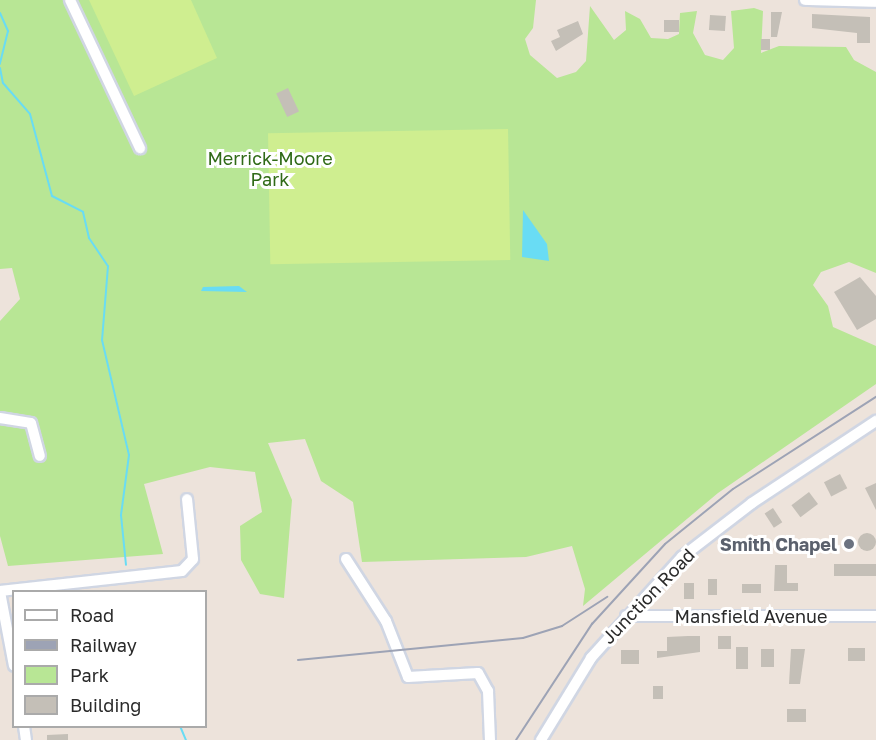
<!DOCTYPE html>
<html>
<head>
<meta charset="utf-8">
<style>
	body { margin:0 }
	#map { position:relative; width:876px; height:740px; overflow:hidden; background:#ede3db; font-family:"Golos Text",sans-serif }
	div>[style] { position:absolute }
	.green>* { inset:0; background:#b8e695 }
	.pitch>* { inset:0; background:#cfee90; transform-origin:0 0 }
	.water>* { inset:0; background:#69dcf4 }
	.stream>* { height:2px; margin:-1px; padding:0 1px; transform-origin:1px; border-radius:1px; background:#69dcf4 }
	.building>* { inset:0; background:#c4bfb7; transform-origin:0 0 }
	.round { border-radius:50% }
	.roads { filter:drop-shadow(2px 0 #d0d6e3) drop-shadow(-2px 0 #d0d6e3) drop-shadow(0 2px #d0d6e3) drop-shadow(0 -2px #d0d6e3) }
	.minor>* { height:10px; margin:-5px; padding:0 5px; transform-origin:5px; border-radius:5px; background:#fff }
	.rail>* { height:2px; margin:-1px; padding:0 1px; transform-origin:1px; border-radius:1px; background:#9da3b5 }
	.dots>* { width:16px; height:16px; translate:-50% -50%; box-sizing:border-box; border:3px solid #fff; border-radius:50% }
	span { translate:-50% -50%; white-space:nowrap; text-align:center; line-height:1.15; -webkit-text-stroke:6px #fff; paint-order:stroke }
	.park-label { font-size:18px; color:#306a17 }
	.worship-label { font-size:18px; color:#5b616d; font-weight:700 }
	.right { translate:-100% -50%; text-align:right }
	.street-label { font-size:18px; color:#2a2a2a }
	.legend { position:absolute; left:12px; top:590px; width:195px; height:138px; box-sizing:border-box; background:#fff; border:2px solid #aaa; margin:0; padding:8px 10px; list-style:none; font-size:18px; color:#2a2a2a }
	.legend li { display:flex; align-items:center; gap:12px; height:30px }
	.legend b { width:30px; border:2px solid #aaa }
</style>
</head>
<body>
<div id="map">
	<div class="green">
		<i style="clip-path:polygon(0 0,536px 0,533px 28px,525px 39px,530px 55px,557px 78px,576px 72px,586px 61px,590px 6px,614px 40px,626px 30px,625px 11px,640px 19px,651px 38px,668px 39px,679px 34px,680px 13px,697px 11px,693px 33px,705px 55px,723px 60px,734px 48px,731px 11px,754px 8px,763px 11px,761px 53px,779px 46px,846px 47px,854px 60px,876px 72px,876px 273px,849px 262px,821px 272px,813px 285px,828px 306px,833px 327px,876px 346px,876px 384px,718px 493px,583px 606px,585px 589px,572px 546px,526px 557px,362px 562px,353px 502px,321px 481px,305px 439px,268px 443px,292px 500px,284px 598px,260px 594px,241px 560px,240px 526px,262px 512px,255px 472px,210px 467px,144px 484px,163px 554px,8px 566px,0 536px,0 321px,20px 299px,12px 268px,0 269px)"></i>
	</div>
	<div class="pitch">
		<i style="clip-path:polygon(89px 0,191px 0,217px 58px,134px 96px)"></i>
		<i style="left:508px;top:129px;width:131px;height:240px;rotate:89deg"></i>
	</div>
	<div class="water">
		<i style="clip-path:polygon(523px 210px,547px 244px,549px 261px,522px 257px)"></i>
		<i style="clip-path:polygon(239px 286px,247px 292px,201px 291px,203px 287px)"></i>
	</div>
	<div class="stream">
		<i style="left:0;top:13px;width:20px;rotate:66deg"></i>
		<i style="left:8px;top:31px;width:34px;rotate:104deg"></i>
		<i style="left:0;top:68px;width:15px;rotate:79deg"></i>
		<i style="left:3px;top:83px;width:41px;rotate:48.9deg"></i>
		<i style="left:30px;top:114px;width:85px;rotate:75deg"></i>
		<i style="left:52px;top:196px;width:35px;rotate:27deg"></i>
		<i style="left:83px;top:212px;width:27px;rotate:77deg"></i>
		<i style="left:89px;top:238px;width:34px;rotate:56deg"></i>
		<i style="left:108px;top:266px;width:74px;rotate:94.6deg"></i>
		<i style="left:102px;top:340px;width:118px;rotate:76.8deg"></i>
		<i style="left:129px;top:455px;width:61px;rotate:97.6deg"></i>
		<i style="left:121px;top:515px;width:50px;rotate:84.3deg"></i>
		<i style="left:180px;top:726px;width:15px;rotate:67deg"></i>
	</div>
	<div class="building">
		<i style="clip-path:polygon(771px 12px,782px 12px,777px 37px,771px 37px)"></i>
		<i style="clip-path:polygon(812px 14px,870px 17px,870px 43px,857px 43px,857px 33px,812px 28px)"></i>
		<i style="left:710px;top:15px;width:16px;height:15px;rotate:4deg"></i>
		<i style="left:664px;top:20px;width:15px;height:12px"></i>
		<i style="clip-path:polygon(578px 21px,583px 34px,556px 51px,551px 41px,560px 37px,557px 30px)"></i>
		<i style="left:761px;top:39px;width:9px;height:11px"></i>
		<i style="left:288px;top:88px;width:26px;height:13px;rotate:65deg"></i>
		<i style="clip-path:polygon(860px 277px,876px 296px,876px 319px,857px 330px,834px 292px)"></i>
		<i style="left:840px;top:474px;width:16px;height:18px;rotate:63deg"></i>
		<i style="clip-path:polygon(876px 483px,876px 510px,865px 488px)"></i>
		<i style="left:809px;top:492px;width:15px;height:22px;rotate:53deg"></i>
		<i style="left:773px;top:508px;width:17px;height:10px;rotate:57deg"></i>
		<i class="round" style="left:858px;top:533px;width:18px;height:18px"></i>
		<i style="left:834px;top:564px;width:42px;height:12px"></i>
		<i style="clip-path:polygon(775px 565px,787px 565px,787px 583px,798px 583px,798px 591px,774px 591px)"></i>
		<i style="left:708px;top:579px;width:9px;height:16px"></i>
		<i style="left:684px;top:583px;width:10px;height:16px"></i>
		<i style="left:742px;top:584px;width:19px;height:9px"></i>
		<i style="clip-path:polygon(688px 636px,700px 636px,700px 652px,657px 658px,657px 651px,667px 651px,667px 637px)"></i>
		<i style="left:718px;top:636px;width:13px;height:13px"></i>
		<i style="left:736px;top:647px;width:12px;height:22px"></i>
		<i style="left:848px;top:648px;width:17px;height:13px"></i>
		<i style="left:761px;top:649px;width:13px;height:18px"></i>
		<i style="clip-path:polygon(791px 649px,805px 649px,800px 684px,789px 684px)"></i>
		<i style="left:621px;top:650px;width:18px;height:14px"></i>
		<i style="left:653px;top:686px;width:10px;height:13px"></i>
		<i style="left:787px;top:709px;width:19px;height:13px"></i>
		<i style="clip-path:polygon(68px 734px,68px 740px,47px 740px,47px 735px)"></i>
	</div>
	<div class="roads">
		<div class="minor">
			<i style="left:70px;top:0;width:164px;rotate:64.7deg"></i>
			<i style="left:805px;top:0;width:71px;rotate:1.6deg"></i>
			<i style="left:0;top:418px;width:31px;rotate:9deg"></i>
			<i style="left:31px;top:423px;width:34px;rotate:75deg"></i>
			<i style="left:346px;top:559px;width:74px;rotate:57.2deg"></i>
			<i style="left:386px;top:621px;width:60px;rotate:68.6deg"></i>
			<i style="left:408px;top:677px;width:70px;rotate:-3.3deg"></i>
			<i style="left:478px;top:673px;width:21px;rotate:61deg"></i>
			<i style="left:488px;top:691px;width:49px;rotate:87.7deg"></i>
			<i style="left:0;top:591px;width:183px;rotate:-6.3deg"></i>
			<i style="left:182px;top:571px;width:16px;rotate:-47deg"></i>
			<i style="left:193px;top:559px;width:60px;rotate:-95.7deg"></i>
			<i style="left:0;top:592px;width:75px;rotate:79.3deg"></i>
			<i style="left:626px;top:616px;width:250px"></i>
			<i style="left:24px;top:726px;width:14px;rotate:82deg"></i>
			<i style="left:541px;top:740px;width:96px;rotate:-58.6deg"></i>
			<i style="left:591px;top:658px;width:136px;rotate:-48deg"></i>
			<i style="left:682px;top:557px;width:88px;rotate:-37.6deg"></i>
			<i style="left:752px;top:503px;width:149px;rotate:-33.5deg"></i>
		</div>
	</div>
	<div class="rail">
		<i style="left:298px;top:660px;width:226px;rotate:-5.6deg"></i>
		<i style="left:523px;top:638px;width:41px;rotate:-17.1deg"></i>
		<i style="left:562px;top:626px;width:54px;rotate:-32.8deg"></i>
		<i style="left:516px;top:740px;width:139px;rotate:-56.8deg"></i>
		<i style="left:592px;top:624px;width:108px;rotate:-47.6deg"></i>
		<i style="left:665px;top:544px;width:87px;rotate:-39deg"></i>
		<i style="left:733px;top:489px;width:170px;rotate:-32.8deg"></i>
	</div>
	<div class="dots">
		<i style="left:849px;top:544px;background:#6b7280"></i>
	</div>
	<div class="park-label">
		<span style="left:270px;top:169px">Merrick-Moore<br>Park</span>
	</div>
	<div class="worship-label">
		<span class="right" style="left:837px;top:544px">Smith Chapel</span>
	</div>
	<div class="street-label">
		<span style="left:648px;top:596px;rotate:-46deg">Junction Road</span>
		<span style="left:751px;top:616px">Mansfield Avenue</span>
	</div>
	<ul class="legend">
	<li><b style="height:8px;background:#fff"></b>Road</li>
	<li><b style="height:8px;background:#9da3b5"></b>Railway</li>
	<li><b style="height:16px;background:#b8e695"></b>Park</li>
	<li><b style="height:16px;background:#c4bfb7"></b>Building</li>
	</ul>
</div>
</body>
</html>
